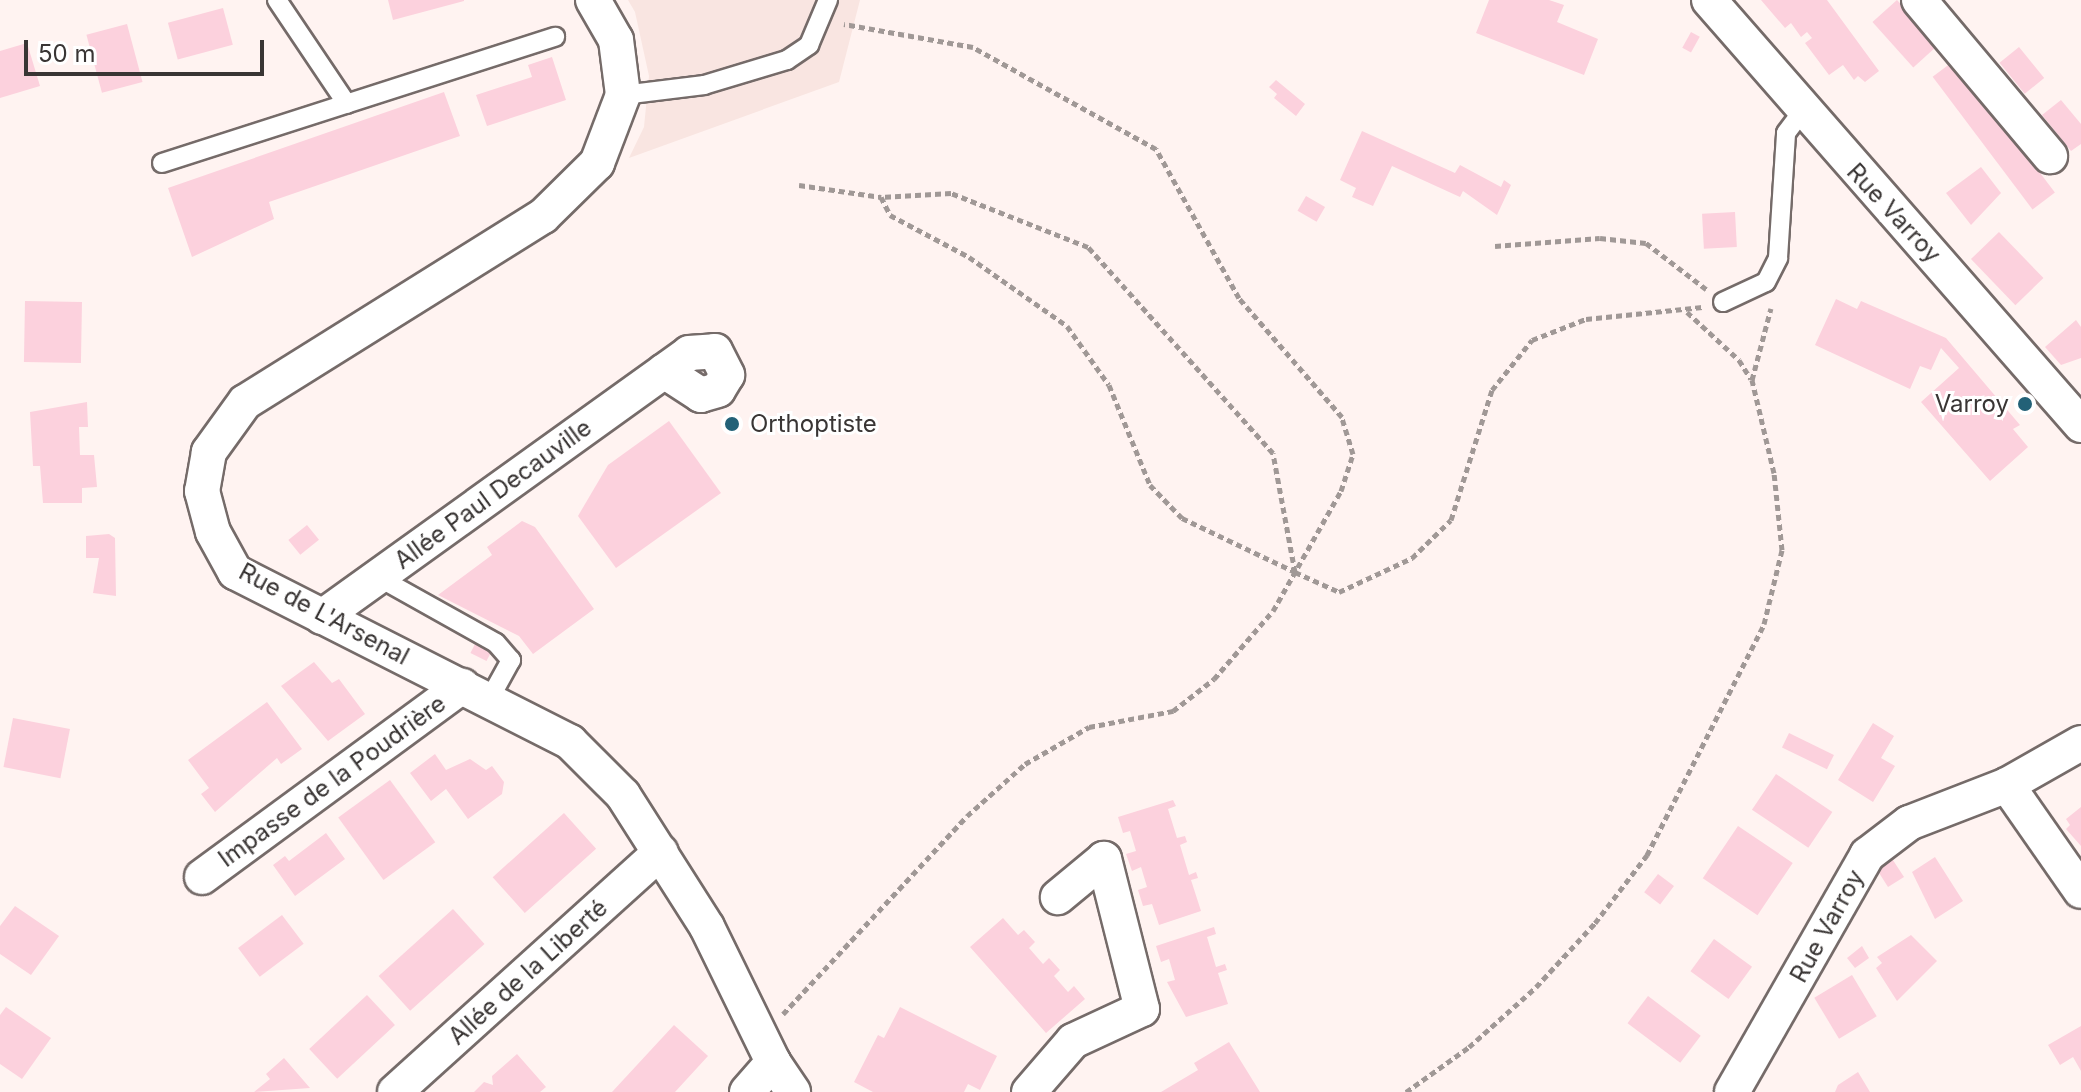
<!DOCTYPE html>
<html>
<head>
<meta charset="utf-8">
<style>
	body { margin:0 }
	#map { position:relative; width:2081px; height:1092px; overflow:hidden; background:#fff3f1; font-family:Inter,sans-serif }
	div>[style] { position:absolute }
	.built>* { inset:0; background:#f9e5e1 }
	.building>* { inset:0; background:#fcd1dd; transform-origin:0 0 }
	.path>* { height:5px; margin-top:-2.5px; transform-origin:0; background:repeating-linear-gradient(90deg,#a09896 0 6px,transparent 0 10px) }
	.roads { filter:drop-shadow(2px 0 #756b69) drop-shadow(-2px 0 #756b69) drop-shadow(0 2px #756b69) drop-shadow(0 -2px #756b69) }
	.lane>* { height:18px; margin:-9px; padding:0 9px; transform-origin:9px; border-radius:9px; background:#fff }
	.street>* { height:34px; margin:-17px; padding:0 17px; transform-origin:17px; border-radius:17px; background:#fff }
	.dots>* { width:22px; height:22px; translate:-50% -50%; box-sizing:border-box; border:4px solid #fff; border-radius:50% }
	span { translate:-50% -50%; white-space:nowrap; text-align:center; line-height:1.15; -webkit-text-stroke:6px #fff; paint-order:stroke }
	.street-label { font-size:24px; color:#393534 }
	.poi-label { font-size:24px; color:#393534 }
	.right { translate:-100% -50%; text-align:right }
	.left { translate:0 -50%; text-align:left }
	.scale { position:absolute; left:24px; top:40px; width:240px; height:36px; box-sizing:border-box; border:4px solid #393534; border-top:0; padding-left:10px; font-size:24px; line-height:28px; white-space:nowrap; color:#393534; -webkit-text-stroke:6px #fff; paint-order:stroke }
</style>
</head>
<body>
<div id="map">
	<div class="built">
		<i style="clip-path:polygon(628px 0,860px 0,839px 82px,629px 158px,644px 127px,649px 76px,635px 12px)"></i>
	</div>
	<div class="building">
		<i style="clip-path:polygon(388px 0,464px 0,464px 1px,393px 20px)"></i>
		<i style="clip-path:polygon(1489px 0,1549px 0,1564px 5px,1557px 22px,1598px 39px,1584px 75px,1476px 33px)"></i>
		<i style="clip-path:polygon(1761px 0,1827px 0,1879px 71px,1865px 82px,1858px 76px,1854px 80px,1843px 65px,1829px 75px,1805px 43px,1812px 38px,1807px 32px,1801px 37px,1791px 23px,1785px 28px)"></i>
		<i style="left:1897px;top:0;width:61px;height:33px;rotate:48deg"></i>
		<i style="left:223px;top:8px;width:38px;height:57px;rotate:75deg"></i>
		<i style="left:127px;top:24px;width:60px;height:42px;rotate:75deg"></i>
		<i style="left:1691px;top:32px;width:10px;height:18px;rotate:29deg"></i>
		<i style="clip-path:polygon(27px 43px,40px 86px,0 98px,0 51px)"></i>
		<i style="left:2019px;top:47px;width:40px;height:25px;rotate:51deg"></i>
		<i style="clip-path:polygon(552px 57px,566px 100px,487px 126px,476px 95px,532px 77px,528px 65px)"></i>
		<i style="left:1955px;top:60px;width:166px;height:28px;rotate:53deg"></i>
		<i style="clip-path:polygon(1276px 80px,1305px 104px,1296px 116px,1274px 98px,1277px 94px,1269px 87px)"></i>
		<i style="clip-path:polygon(444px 92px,460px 136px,269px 202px,274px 219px,192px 257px,168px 188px)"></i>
		<i style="clip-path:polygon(2061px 100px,2081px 124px,2081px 144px,2071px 151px,2042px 115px)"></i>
		<i style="clip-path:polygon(1362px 131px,1455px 173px,1460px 165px,1501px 187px,1504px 180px,1511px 185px,1497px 215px,1463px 191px,1460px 197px,1392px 166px,1373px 206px,1352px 197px,1356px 188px,1340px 180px)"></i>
		<i style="clip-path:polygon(1981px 167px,2001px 193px,1971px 225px,1946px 193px)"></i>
		<i style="left:1306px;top:196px;width:22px;height:17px;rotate:30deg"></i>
		<i style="left:1735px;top:212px;width:35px;height:33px;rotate:87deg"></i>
		<i style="left:1999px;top:232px;width:64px;height:39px;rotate:46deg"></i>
		<i style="clip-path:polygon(1836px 299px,1857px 309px,1861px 301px,1946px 338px,2020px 425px,2013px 429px,2028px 447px,1990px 481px,1921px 402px,1959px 368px,1941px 348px,1931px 370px,1920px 366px,1910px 389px,1815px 345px)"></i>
		<i style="left:25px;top:301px;width:57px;height:61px;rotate:1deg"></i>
		<i style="clip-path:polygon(2076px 320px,2081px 327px,2081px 358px,2061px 365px,2045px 347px)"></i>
		<i style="clip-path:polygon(87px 402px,88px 427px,79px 427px,80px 455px,94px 455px,97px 487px,82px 488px,82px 503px,43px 503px,40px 466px,33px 466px,30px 412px)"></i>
		<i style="clip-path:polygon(669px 421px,721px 493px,616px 568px,578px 516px,608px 465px)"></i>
		<i style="clip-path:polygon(522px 521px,535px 527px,594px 609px,533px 654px,519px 636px,438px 595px,492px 555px,487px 547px)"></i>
		<i style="left:307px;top:525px;width:19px;height:24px;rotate:51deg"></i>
		<i style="clip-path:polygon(109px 534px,115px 538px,116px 596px,93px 593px,99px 558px,86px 558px,86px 536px)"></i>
		<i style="left:475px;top:644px;width:18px;height:10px;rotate:27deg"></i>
		<i style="clip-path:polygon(314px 662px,332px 683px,339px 679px,365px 714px,328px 741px,281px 686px)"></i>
		<i style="clip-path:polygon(267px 702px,302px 749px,281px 764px,277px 758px,215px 812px,201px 794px,209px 788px,188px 760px)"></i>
		<i style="left:13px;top:718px;width:58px;height:50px;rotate:11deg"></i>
		<i style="clip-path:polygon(1873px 723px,1894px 736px,1881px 758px,1895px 766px,1873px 802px,1838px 780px)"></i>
		<i style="left:1789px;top:733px;width:50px;height:16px;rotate:26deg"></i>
		<i style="clip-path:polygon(435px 754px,446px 770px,470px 759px,486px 770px,492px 766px,504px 782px,502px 794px,468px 819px,446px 789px,431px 801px,410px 773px)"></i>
		<i style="left:1776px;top:774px;width:68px;height:43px;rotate:34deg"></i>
		<i style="left:390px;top:780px;width:77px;height:64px;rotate:54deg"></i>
		<i style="clip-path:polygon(1173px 800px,1176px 806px,1168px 809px,1177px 838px,1185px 836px,1187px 842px,1180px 845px,1189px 875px,1196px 872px,1198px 878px,1191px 880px,1201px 911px,1159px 925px,1152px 904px,1143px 906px,1138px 890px,1147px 887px,1141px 867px,1132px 871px,1126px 854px,1136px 851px,1130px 831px,1123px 833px,1118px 817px)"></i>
		<i style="clip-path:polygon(2081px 807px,2081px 846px,2066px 829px,2070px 825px,2066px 819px)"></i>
		<i style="left:564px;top:813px;width:48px;height:96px;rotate:48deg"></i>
		<i style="left:1738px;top:826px;width:66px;height:63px;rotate:34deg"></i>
		<i style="clip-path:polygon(326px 833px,345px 859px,295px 896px,273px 865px,285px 856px,289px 861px)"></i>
		<i style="clip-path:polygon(1887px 851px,1904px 877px,1888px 887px,1874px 865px)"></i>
		<i style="clip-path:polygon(1935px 857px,1963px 901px,1935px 919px,1912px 872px)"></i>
		<i style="left:1658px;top:874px;width:20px;height:23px;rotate:37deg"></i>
		<i style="clip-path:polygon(15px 906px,59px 936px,31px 975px,0 954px,0 926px)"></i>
		<i style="left:453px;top:909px;width:47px;height:100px;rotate:48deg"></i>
		<i style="left:282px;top:915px;width:36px;height:55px;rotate:53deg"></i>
		<i style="clip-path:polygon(1003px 918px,1018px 935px,1024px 930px,1035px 942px,1029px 948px,1043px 964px,1049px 958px,1060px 970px,1054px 976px,1068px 992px,1074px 986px,1085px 999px,1046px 1033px,970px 947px)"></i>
		<i style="clip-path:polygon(1214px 927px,1216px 934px,1207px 937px,1216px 967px,1225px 964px,1227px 970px,1218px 973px,1228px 1004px,1186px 1017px,1167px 982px,1175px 980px,1169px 959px,1161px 962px,1156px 946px)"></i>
		<i style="clip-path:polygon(1911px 935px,1937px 961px,1897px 1001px,1876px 968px,1882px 963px,1877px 957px)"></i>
		<i style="left:1714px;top:939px;width:47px;height:40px;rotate:36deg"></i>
		<i style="clip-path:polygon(1862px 946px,1869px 958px,1855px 968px,1847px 958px)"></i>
		<i style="left:1852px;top:975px;width:48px;height:44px;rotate:59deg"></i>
		<i style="left:367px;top:995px;width:41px;height:79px;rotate:47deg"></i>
		<i style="left:1648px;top:996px;width:66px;height:34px;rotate:37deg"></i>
		<i style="clip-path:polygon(6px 1007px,51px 1038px,22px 1079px,0 1064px,0 1015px)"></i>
		<i style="clip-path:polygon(900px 1007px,997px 1056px,980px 1090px,968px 1084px,964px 1092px,873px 1092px,854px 1082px,878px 1035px,884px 1038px)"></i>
		<i style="clip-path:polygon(674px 1025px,708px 1056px,675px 1092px,612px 1092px)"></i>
		<i style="clip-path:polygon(2081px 1026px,2081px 1071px,2073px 1057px,2060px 1065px,2048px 1045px)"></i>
		<i style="clip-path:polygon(1229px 1042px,1260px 1092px,1161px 1092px,1198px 1070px,1194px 1063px)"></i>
		<i style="clip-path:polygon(517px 1054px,546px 1087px,540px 1092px,474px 1092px,484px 1082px,493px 1085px,492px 1076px)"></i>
		<i style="clip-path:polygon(284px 1058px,310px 1088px,254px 1092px,270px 1079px,266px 1074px)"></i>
		<i style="clip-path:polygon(1858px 1072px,1870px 1092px,1835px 1092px,1838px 1085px)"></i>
	</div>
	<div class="path">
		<i style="left:799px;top:185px;width:83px;rotate:8.3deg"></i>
		<i style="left:1495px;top:246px;width:105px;rotate:-4.4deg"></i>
		<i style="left:1600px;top:238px;width:46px;rotate:6.2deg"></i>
		<i style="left:1646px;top:243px;width:76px;rotate:37.5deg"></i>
		<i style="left:1687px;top:312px;width:71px;rotate:42.7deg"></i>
		<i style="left:1739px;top:360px;width:22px;rotate:58deg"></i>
		<i style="left:1295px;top:572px;width:121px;rotate:-100.5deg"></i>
		<i style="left:1273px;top:453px;width:277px;rotate:-131.9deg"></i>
		<i style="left:1088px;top:247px;width:147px;rotate:-158.5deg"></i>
		<i style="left:951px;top:193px;width:70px;rotate:176.7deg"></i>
		<i style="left:881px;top:197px;width:20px;rotate:63deg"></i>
		<i style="left:890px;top:215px;width:89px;rotate:28deg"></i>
		<i style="left:969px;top:257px;width:120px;rotate:35.1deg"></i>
		<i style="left:1067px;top:326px;width:72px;rotate:54.6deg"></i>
		<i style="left:1109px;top:385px;width:108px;rotate:67.7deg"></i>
		<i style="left:1150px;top:485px;width:46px;rotate:45.9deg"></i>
		<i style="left:1182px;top:518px;width:125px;rotate:25.5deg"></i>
		<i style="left:1295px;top:572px;width:48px;rotate:24.4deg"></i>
		<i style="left:1339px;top:592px;width:81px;rotate:-25deg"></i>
		<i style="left:1412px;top:558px;width:54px;rotate:-44.3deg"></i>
		<i style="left:1451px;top:520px;width:136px;rotate:-72.5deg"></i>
		<i style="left:1492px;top:390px;width:64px;rotate:-51.3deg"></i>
		<i style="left:1532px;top:340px;width:58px;rotate:-21.3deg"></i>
		<i style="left:1586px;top:319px;width:117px;rotate:-5.9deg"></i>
		<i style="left:783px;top:1014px;width:270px;rotate:-47.1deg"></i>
		<i style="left:967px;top:816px;width:78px;rotate:-41.9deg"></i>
		<i style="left:1025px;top:764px;width:74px;rotate:-30deg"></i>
		<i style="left:1089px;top:727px;width:86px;rotate:-10.8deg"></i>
		<i style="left:1173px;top:711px;width:52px;rotate:-38deg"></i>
		<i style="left:1214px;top:679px;width:90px;rotate:-49.1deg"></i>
		<i style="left:1273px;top:611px;width:138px;rotate:-60.5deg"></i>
		<i style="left:1341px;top:491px;width:39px;rotate:-72deg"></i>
		<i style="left:1353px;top:454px;width:39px;rotate:-107deg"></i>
		<i style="left:1342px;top:417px;width:157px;rotate:-130.9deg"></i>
		<i style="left:1239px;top:298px;width:171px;rotate:-119.1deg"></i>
		<i style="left:1156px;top:149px;width:210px;rotate:-150.9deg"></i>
		<i style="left:973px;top:47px;width:131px;rotate:-169.9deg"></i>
		<i style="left:1406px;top:1092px;width:77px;rotate:-35.5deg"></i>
		<i style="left:1469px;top:1047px;width:90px;rotate:-41.8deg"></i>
		<i style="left:1536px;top:987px;width:87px;rotate:-47.3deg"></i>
		<i style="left:1595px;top:923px;width:86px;rotate:-52.6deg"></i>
		<i style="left:1647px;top:855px;width:259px;rotate:-63.1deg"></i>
		<i style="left:1764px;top:624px;width:76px;rotate:-76.3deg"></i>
		<i style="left:1782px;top:550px;width:77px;rotate:-95.9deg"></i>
		<i style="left:1774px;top:473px;width:96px;rotate:-103.3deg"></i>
		<i style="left:1752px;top:380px;width:74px;rotate:-75.2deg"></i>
	</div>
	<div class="roads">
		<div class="lane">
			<i style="left:277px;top:0;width:125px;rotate:56.1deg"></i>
			<i style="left:623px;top:95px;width:82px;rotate:-7deg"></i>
			<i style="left:704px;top:85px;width:87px;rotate:-16.8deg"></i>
			<i style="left:787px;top:60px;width:27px;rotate:-34deg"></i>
			<i style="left:809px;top:45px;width:49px;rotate:-67.1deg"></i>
			<i style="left:162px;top:163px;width:413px;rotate:-17.8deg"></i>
			<i style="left:1723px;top:302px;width:47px;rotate:-24.9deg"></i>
			<i style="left:1766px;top:282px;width:27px;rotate:-63deg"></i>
			<i style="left:1778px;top:258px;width:125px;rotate:-86.3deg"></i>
			<i style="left:1786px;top:133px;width:26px;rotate:-53deg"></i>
			<i style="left:378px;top:577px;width:135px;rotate:29.2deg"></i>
			<i style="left:496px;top:643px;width:23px;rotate:49deg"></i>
			<i style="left:511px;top:660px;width:43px;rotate:118.9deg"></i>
		</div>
		<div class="street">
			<i style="left:593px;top:0;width:46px;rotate:60.1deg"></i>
			<i style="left:616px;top:40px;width:55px;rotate:82.7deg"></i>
			<i style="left:623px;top:95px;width:73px;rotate:110.9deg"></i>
			<i style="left:597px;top:163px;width:76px;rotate:135.5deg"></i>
			<i style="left:543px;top:216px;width:351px;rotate:148deg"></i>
			<i style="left:245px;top:402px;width:62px;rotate:125.8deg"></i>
			<i style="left:209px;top:452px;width:40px;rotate:100deg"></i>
			<i style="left:202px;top:491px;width:42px;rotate:75deg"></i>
			<i style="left:213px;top:532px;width:46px;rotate:61.2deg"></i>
			<i style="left:235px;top:572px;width:376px;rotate:26.9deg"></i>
			<i style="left:570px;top:742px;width:75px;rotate:45deg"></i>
			<i style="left:623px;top:795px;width:156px;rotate:57.5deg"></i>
			<i style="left:707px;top:927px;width:150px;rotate:63.9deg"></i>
			<i style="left:773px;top:1062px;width:36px;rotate:56deg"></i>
			<i style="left:1709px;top:0;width:565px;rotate:48.8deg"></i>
			<i style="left:1919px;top:0;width:204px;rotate:50deg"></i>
			<i style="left:322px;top:617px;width:452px;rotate:-35.7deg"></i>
			<i style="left:689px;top:353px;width:26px;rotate:-4deg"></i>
			<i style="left:715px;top:351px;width:27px;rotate:63deg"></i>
			<i style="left:727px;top:375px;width:17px;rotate:121deg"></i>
			<i style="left:718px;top:390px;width:18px;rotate:164deg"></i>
			<i style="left:701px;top:395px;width:44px;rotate:-147deg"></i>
			<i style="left:2007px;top:785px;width:129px;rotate:55.1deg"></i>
			<i style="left:202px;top:877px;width:323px;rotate:-36.3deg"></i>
			<i style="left:395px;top:1092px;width:358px;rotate:-42.1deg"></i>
			<i style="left:747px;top:1092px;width:40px;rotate:-49deg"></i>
			<i style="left:1029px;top:1092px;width:67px;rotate:-49.2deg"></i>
			<i style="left:1073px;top:1041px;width:76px;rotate:-24.9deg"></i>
			<i style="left:1142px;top:1009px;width:155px;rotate:-104.2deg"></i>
			<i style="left:1104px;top:859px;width:60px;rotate:140.4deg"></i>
			<i style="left:1732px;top:1092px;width:273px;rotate:-60.3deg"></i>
			<i style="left:1867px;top:855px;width:53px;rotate:-37.3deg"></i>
			<i style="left:1909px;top:823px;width:105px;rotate:-21.2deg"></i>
			<i style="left:2007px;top:785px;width:85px;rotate:-29.6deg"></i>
		</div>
	</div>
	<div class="dots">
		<i style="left:2025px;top:404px;background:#236177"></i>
		<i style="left:732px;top:424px;background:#236177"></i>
	</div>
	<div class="street-label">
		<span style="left:1894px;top:213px;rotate:47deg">Rue Varroy</span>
		<span style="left:493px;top:494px;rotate:-36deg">Allée Paul Decauville</span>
		<span style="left:324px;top:614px;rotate:28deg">Rue de L'Arsenal</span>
		<span style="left:332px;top:781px;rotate:-36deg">Impasse de la Poudrière</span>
		<span style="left:1827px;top:926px;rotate:-61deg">Rue Varroy</span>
		<span style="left:528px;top:972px;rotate:-42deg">Allée de la Liberté</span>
	</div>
	<div class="poi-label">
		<span class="right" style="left:2009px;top:404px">Varroy</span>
		<span class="left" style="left:750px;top:424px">Orthoptiste</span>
	</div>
	<div class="scale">50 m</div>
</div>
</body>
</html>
